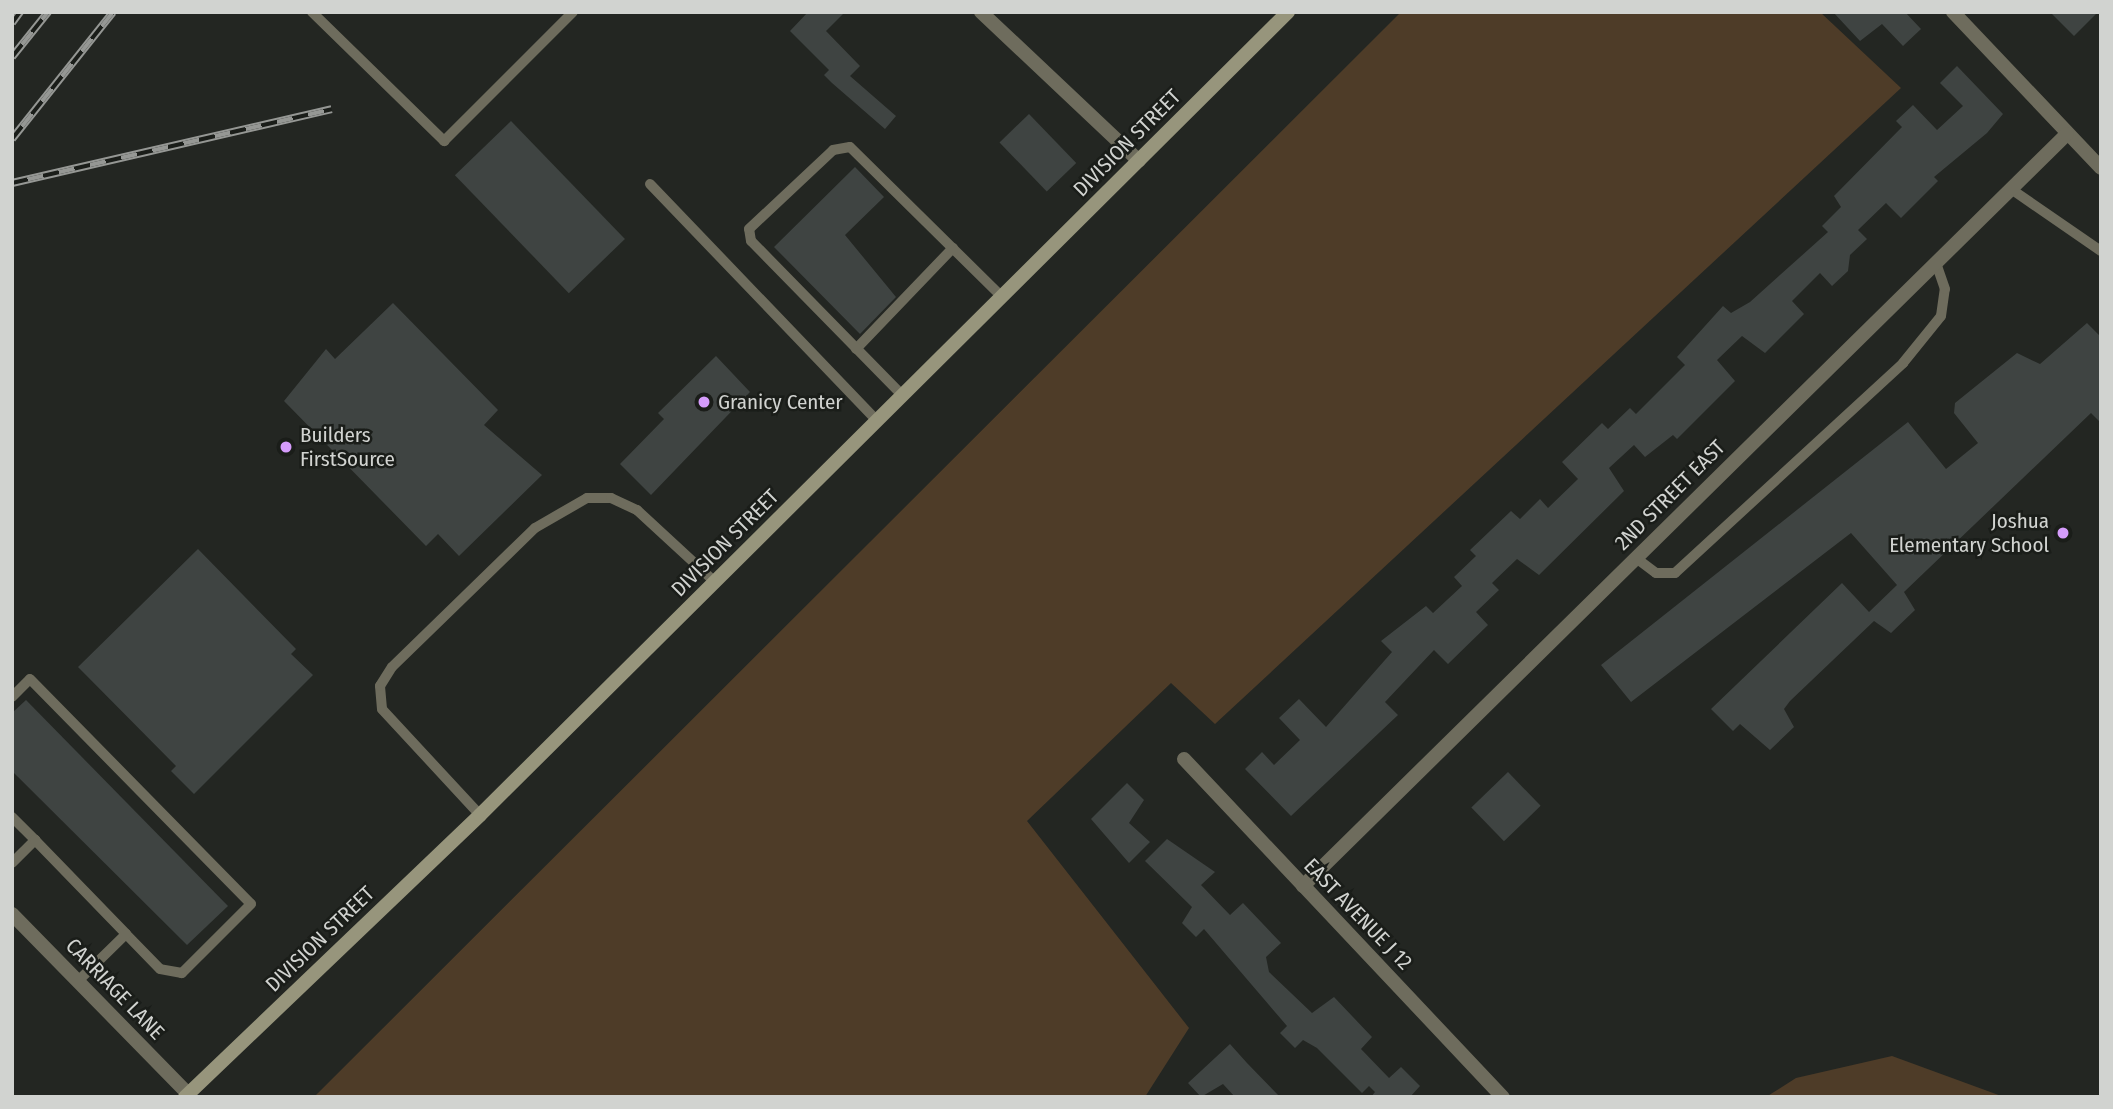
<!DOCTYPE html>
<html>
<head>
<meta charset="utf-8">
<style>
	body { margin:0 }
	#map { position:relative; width:2113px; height:1109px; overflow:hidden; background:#232622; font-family:"Fira Sans Condensed",sans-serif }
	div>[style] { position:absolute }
	.green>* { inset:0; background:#4e3c28 }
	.building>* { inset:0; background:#3f4442; transform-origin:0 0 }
	.lane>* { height:10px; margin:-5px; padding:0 5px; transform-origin:5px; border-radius:5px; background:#6e6c5d }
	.street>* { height:14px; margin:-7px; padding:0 7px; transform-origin:7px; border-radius:7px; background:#6e6c5d }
	.secondary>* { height:14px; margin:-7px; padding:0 7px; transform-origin:7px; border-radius:7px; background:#97957c }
	.rail>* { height:8px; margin-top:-4px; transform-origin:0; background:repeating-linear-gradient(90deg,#1a1d19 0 16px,#959794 0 32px); box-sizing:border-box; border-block:2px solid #959794 }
	.dots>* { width:19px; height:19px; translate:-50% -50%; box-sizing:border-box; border:4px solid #1a1d19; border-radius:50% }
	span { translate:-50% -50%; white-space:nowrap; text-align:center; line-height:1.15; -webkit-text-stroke:5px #1a1d19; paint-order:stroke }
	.street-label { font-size:21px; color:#d1d3d0 }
	.poi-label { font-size:21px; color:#d1d3d0 }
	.left { translate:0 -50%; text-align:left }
	.right { translate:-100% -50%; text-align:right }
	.frame { position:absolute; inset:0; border:14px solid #d1d3d0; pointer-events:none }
</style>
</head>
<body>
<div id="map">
	<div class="green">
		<i style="clip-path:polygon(1401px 12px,1820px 12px,1901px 88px,1215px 724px,1171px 683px,1027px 821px,1189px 1028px,1145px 1097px,314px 1097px)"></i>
		<i style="clip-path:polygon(1892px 1056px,2004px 1097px,1766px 1097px,1796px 1078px)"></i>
	</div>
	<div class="building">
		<i style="clip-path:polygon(808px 12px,845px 12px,826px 31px,860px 66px,850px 76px,896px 116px,885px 129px,832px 83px,824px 75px,829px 70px,790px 31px)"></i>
		<i style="clip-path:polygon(1833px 12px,1905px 12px,1921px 29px,1903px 46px,1882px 24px,1860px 41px)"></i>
		<i style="clip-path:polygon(2050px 12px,2098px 12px,2074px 36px)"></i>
		<i style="clip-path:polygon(1957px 66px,2003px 114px,1987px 133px,1934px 177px,1938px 181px,1901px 218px,1886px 203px,1858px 230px,1867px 239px,1850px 255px,1848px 271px,1832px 286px,1820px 273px,1792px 301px,1804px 314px,1765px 353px,1742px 336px,1717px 360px,1735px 381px,1677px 439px,1673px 435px,1645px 457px,1634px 445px,1609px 468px,1624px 491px,1539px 575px,1517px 559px,1492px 583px,1499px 590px,1476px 612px,1488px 625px,1448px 664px,1434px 650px,1385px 702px,1398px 715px,1291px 816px,1245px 769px,1262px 752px,1274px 765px,1300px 740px,1279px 718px,1299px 699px,1326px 727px,1392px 652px,1381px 641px,1426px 606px,1433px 613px,1462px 586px,1454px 577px,1476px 556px,1470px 550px,1511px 511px,1520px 519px,1540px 499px,1548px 508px,1578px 479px,1562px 462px,1602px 423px,1608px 429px,1630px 408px,1636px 414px,1685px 365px,1677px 357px,1723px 306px,1731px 313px,1750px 302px,1828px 232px,1822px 226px,1841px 207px,1834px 196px,1902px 127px,1896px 121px,1913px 105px,1937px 130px,1963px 106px,1940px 83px)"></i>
		<i style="left:1029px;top:114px;width:68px;height:41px;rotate:46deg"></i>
		<i style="left:511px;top:121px;width:164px;height:78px;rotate:46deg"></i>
		<i style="clip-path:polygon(855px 167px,884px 197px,845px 235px,896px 297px,860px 334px,774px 247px)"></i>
		<i style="clip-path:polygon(393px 303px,498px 410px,484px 425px,542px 475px,459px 556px,438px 534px,426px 546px,284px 401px,326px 349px,335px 359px)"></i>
		<i style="clip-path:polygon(2087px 323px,2101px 337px,2101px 423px,2091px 413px,1904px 592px,1915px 610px,1891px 633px,1874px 621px,1790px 701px,1784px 709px,1794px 727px,1770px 750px,1740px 724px,1733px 731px,1711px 709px,1842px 583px,1869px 612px,1897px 585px,1851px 533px,1631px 702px,1601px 665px,1908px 422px,1946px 469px,1978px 443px,1954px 413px,1955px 403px,2017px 353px,2040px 364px)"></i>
		<i style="clip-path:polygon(716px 356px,750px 392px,651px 495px,620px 464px,664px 419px,658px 413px)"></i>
		<i style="clip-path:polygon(198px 549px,296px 649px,291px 654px,313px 675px,194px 794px,171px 771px,176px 766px,78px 667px)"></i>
		<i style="clip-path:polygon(26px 700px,228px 906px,187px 945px,12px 771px,12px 713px)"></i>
		<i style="left:1508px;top:772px;width:47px;height:51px;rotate:46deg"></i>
		<i style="clip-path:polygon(1127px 783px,1144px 800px,1129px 823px,1150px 842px,1129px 863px,1091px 819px)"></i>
		<i style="clip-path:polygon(1167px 839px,1215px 872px,1201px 885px,1230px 915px,1243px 903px,1281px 943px,1266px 957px,1269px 972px,1312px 1013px,1334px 997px,1372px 1037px,1361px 1049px,1389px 1078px,1401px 1067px,1420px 1086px,1410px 1097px,1371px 1097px,1375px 1092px,1369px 1086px,1362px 1093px,1317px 1048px,1303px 1040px,1295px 1048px,1280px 1033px,1287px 1026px,1204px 929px,1196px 937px,1182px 923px,1192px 907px,1145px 861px)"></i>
		<i style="clip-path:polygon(1230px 1044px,1247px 1063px,1280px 1097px,1235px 1097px,1223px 1084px,1201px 1097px,1188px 1083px)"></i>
	</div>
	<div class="lane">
		<i style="left:312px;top:12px;width:185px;rotate:44.3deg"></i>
		<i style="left:444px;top:141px;width:182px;rotate:-45deg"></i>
		<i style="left:650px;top:184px;width:328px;rotate:46.2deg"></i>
		<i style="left:2011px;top:189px;width:109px;rotate:34.6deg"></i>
		<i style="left:856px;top:349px;width:140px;rotate:-46.2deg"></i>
		<i style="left:903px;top:396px;width:217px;rotate:-134.4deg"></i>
		<i style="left:751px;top:241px;width:12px;rotate:-99deg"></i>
		<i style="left:749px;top:229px;width:115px;rotate:-43.2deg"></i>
		<i style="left:833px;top:150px;width:17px;rotate:-10deg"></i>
		<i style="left:850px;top:147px;width:214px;rotate:44.6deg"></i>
		<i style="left:1636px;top:558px;width:25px;rotate:37deg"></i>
		<i style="left:1656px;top:573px;width:19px"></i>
		<i style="left:1675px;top:573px;width:310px;rotate:-42.6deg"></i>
		<i style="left:1903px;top:363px;width:60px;rotate:-51deg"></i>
		<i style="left:1941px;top:316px;width:27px;rotate:-82deg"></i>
		<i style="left:1945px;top:289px;width:28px;rotate:-109deg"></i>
		<i style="left:12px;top:697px;width:25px;rotate:-45deg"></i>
		<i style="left:30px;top:679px;width:315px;rotate:45.5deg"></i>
		<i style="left:251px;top:904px;width:98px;rotate:135deg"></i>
		<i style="left:182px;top:973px;width:22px;rotate:-170deg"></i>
		<i style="left:160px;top:969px;width:49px;rotate:-134.2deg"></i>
		<i style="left:480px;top:815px;width:144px;rotate:-132.8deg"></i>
		<i style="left:382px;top:709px;width:23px;rotate:-95deg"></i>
		<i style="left:380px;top:686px;width:22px;rotate:-58deg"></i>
		<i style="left:392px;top:667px;width:199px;rotate:-44.2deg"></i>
		<i style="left:535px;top:528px;width:60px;rotate:-30deg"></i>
		<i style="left:587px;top:498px;width:24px"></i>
		<i style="left:611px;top:498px;width:29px;rotate:25deg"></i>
		<i style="left:637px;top:510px;width:106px;rotate:42.7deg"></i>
		<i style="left:12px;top:817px;width:33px;rotate:45deg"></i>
		<i style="left:12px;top:863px;width:33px;rotate:-45deg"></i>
		<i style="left:35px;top:840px;width:131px;rotate:45.9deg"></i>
		<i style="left:126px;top:934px;width:67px;rotate:135.6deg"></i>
	</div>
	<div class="street">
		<i style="left:981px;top:12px;width:217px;rotate:43.3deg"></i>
		<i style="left:1953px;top:12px;width:215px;rotate:46.5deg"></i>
		<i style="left:1184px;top:759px;width:465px;rotate:46.7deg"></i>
		<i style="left:1303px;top:886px;width:1072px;rotate:-44.55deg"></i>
		<i style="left:12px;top:914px;width:252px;rotate:45.6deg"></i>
	</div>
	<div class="secondary">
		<i style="left:185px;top:1097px;width:408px;rotate:-43.7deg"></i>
		<i style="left:480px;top:815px;width:1139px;rotate:-44.82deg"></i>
	</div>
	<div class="rail">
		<i style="left:12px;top:23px;width:14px;rotate:-54deg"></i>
		<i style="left:12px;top:57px;width:58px;rotate:-51.3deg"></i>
		<i style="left:12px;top:139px;width:162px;rotate:-51.5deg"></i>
		<i style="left:12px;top:183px;width:328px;rotate:-13deg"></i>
	</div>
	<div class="dots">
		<i style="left:704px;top:402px;background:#d59cfb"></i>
		<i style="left:286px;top:447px;background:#d59cfb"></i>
		<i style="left:2063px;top:533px;background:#d59cfb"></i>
	</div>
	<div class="street-label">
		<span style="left:1127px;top:143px;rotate:-45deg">DIVISION STREET</span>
		<span style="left:1670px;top:495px;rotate:-45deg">2ND STREET EAST</span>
		<span style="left:725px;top:543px;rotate:-45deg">DIVISION STREET</span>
		<span style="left:1358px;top:914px;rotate:46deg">EAST AVENUE J 12</span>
		<span style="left:320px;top:939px;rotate:-44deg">DIVISION STREET</span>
		<span style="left:115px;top:989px;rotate:46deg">CARRIAGE LANE</span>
	</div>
	<div class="poi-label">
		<span class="left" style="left:718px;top:402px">Granicy Center</span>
		<span class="left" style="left:300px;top:447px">Builders<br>FirstSource</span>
		<span class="right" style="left:2049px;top:533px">Joshua<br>Elementary School</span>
	</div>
	<div class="frame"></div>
</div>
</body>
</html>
